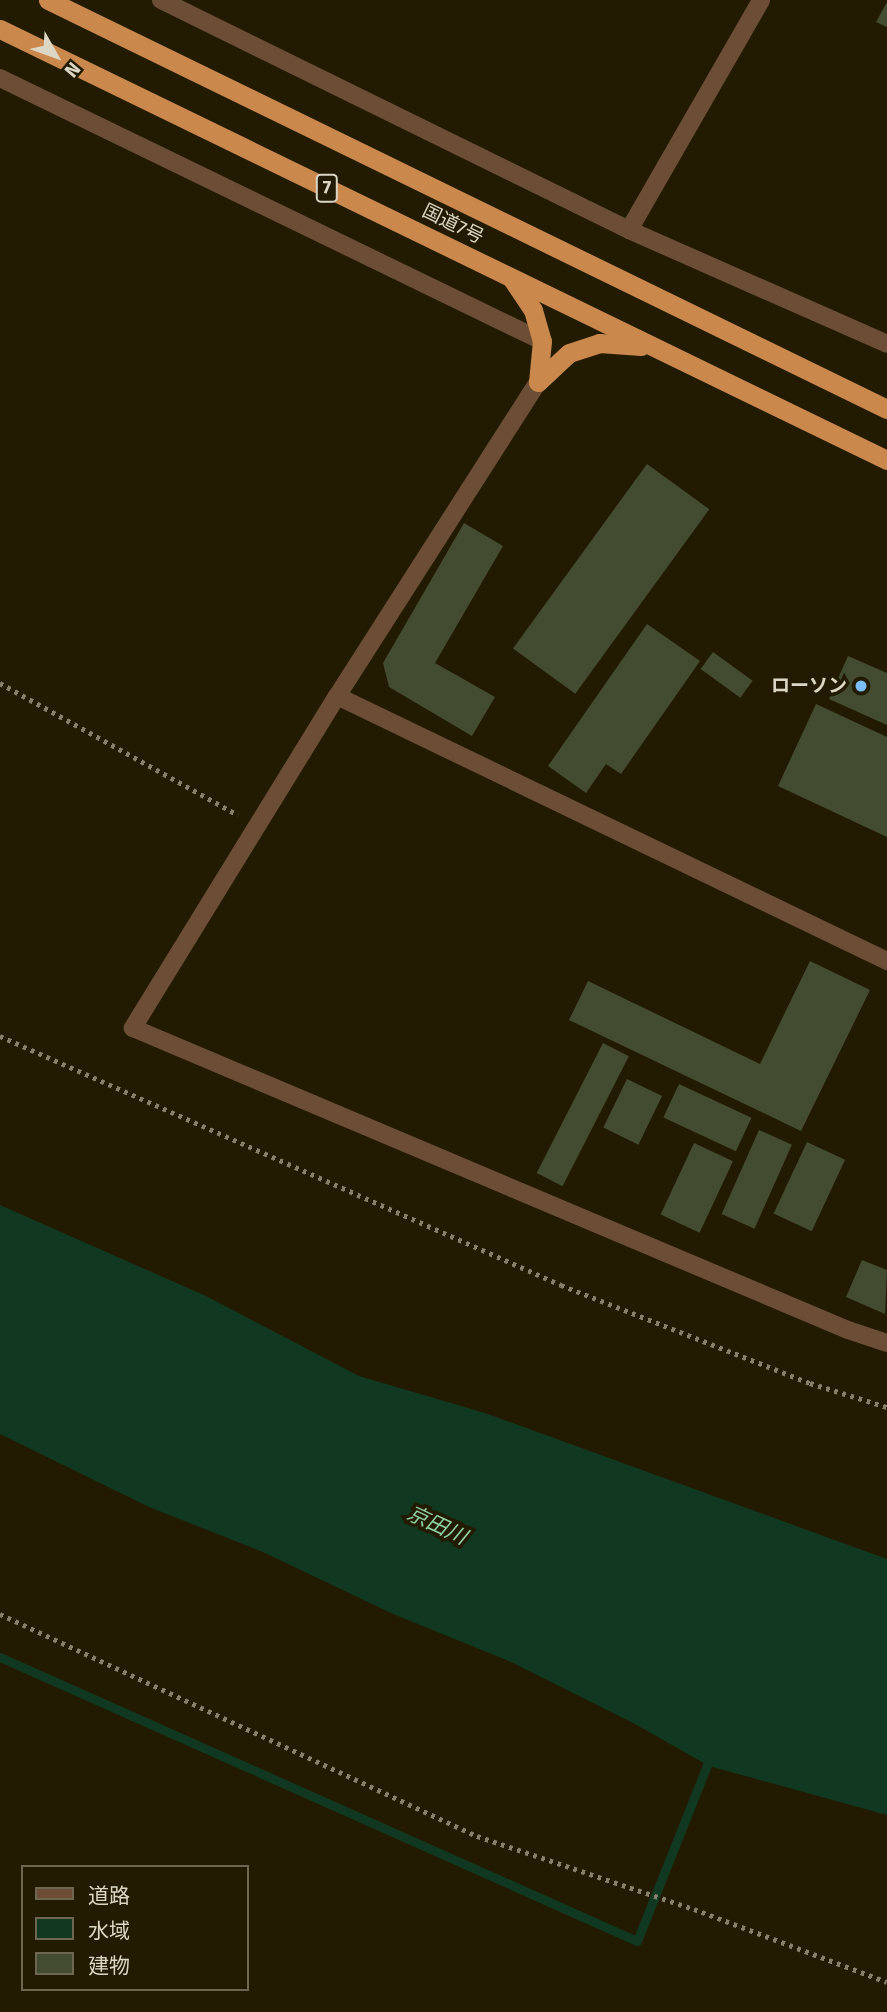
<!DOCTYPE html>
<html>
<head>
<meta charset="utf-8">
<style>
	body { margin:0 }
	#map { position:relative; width:887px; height:2012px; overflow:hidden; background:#231b01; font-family:"Fira Sans","Noto Sans JP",sans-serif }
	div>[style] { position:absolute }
	.water>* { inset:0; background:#113820 }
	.stream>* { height:9px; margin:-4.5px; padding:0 4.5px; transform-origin:4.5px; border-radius:4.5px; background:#113820 }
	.building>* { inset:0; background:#434c31; transform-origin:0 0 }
	.path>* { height:4.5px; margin-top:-2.25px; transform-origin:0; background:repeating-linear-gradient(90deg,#87806c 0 3.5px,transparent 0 8.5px) }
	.minor>* { height:18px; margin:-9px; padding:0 9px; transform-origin:9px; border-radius:9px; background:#6b4e35 }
	.tertiary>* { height:18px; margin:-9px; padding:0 9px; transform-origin:9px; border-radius:9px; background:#6b4e35 }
	.trunk>* { height:19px; margin:-9.5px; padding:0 9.5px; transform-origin:9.5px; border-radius:9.5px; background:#ca884c }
	.dots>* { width:19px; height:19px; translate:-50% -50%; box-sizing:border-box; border:4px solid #231b01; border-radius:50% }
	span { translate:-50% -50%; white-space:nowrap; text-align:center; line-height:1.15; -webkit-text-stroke:7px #231b01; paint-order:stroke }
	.shield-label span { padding:2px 5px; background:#231b01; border:2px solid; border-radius:5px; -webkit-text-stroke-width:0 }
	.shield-label { font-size:18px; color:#dbd6c6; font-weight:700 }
	.street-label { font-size:19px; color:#dbd6c6 }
	.poi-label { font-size:19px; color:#dbd6c6; font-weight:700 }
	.right { translate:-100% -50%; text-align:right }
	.water-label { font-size:21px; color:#8fd0a4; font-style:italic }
	.legend { position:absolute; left:21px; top:1865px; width:228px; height:126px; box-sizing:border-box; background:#231b01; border:2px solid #6d6650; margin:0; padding:9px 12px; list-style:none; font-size:21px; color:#dbd6c6 }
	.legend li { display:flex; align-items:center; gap:14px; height:35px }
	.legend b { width:35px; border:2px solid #6d6650 }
	.north { position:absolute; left:21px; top:21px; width:70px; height:70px; -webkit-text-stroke:5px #231b01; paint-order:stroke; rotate:130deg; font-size:19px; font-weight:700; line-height:28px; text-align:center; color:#dbd6c6 }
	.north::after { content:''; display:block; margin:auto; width:24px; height:32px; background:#dbd6c6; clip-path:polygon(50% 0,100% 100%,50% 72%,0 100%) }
</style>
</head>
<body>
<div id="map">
	<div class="water">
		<i style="clip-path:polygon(0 1205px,206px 1296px,359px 1376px,485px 1413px,887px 1559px,887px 1815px,709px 1766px,635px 1724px,509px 1661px,393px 1614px,263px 1552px,149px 1507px,0 1434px)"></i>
	</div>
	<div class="stream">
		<i style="left:0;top:1657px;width:697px;rotate:24.03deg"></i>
		<i style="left:637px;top:1941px;width:200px;rotate:-68.3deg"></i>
	</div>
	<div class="building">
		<i style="clip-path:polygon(887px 2px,887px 27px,876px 22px)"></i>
		<i style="left:647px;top:464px;width:77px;height:228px;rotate:36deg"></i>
		<i style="clip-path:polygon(464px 523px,503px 546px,435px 663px,495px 697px,472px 736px,389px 687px,383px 663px)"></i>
		<i style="clip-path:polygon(647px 624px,700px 661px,621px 774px,606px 764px,586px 793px,548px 766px)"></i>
		<i style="left:713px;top:652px;width:49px;height:21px;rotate:36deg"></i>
		<i style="clip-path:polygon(848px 656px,887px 673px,887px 725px,829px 699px)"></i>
		<i style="clip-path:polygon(816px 704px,887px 737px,887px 837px,778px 786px)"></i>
		<i style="clip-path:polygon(810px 961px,870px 990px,801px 1131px,569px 1020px,588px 981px,760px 1064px)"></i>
		<i style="left:603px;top:1043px;width:29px;height:146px;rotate:27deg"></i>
		<i style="left:627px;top:1079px;width:39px;height:54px;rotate:26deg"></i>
		<i style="left:679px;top:1084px;width:80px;height:37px;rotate:25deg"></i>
		<i style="left:759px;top:1130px;width:36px;height:92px;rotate:24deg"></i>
		<i style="left:807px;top:1142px;width:42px;height:79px;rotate:25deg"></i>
		<i style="left:694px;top:1143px;width:43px;height:79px;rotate:25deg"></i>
		<i style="clip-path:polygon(862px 1260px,887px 1270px,885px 1314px,846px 1297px)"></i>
	</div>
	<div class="path">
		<i style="left:0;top:683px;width:272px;rotate:29deg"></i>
		<i style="left:0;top:1036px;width:614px;rotate:23.93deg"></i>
		<i style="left:561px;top:1285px;width:268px;rotate:21.5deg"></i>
		<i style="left:810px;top:1383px;width:81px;rotate:17.3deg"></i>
		<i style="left:0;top:1614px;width:526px;rotate:24.96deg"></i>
		<i style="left:477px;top:1836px;width:229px;rotate:18.6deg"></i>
		<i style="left:694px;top:1909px;width:206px;rotate:20.7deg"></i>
	</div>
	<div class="minor">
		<i style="left:161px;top:0;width:521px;rotate:26.17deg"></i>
		<i style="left:629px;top:230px;width:282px;rotate:23.8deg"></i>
		<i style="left:0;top:78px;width:602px;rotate:25.88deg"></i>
		<i style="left:538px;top:382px;width:373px;rotate:122.6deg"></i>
		<i style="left:337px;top:696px;width:390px;rotate:121.6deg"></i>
		<i style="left:133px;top:1028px;width:776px;rotate:22.9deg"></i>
		<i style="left:848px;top:1330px;width:41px;rotate:18.4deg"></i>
	</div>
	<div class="tertiary">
		<i style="left:629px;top:230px;width:265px;rotate:-60.1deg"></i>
		<i style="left:337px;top:696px;width:611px;rotate:25.73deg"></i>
	</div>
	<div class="trunk">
		<i style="left:48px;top:0;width:933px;rotate:25.99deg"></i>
		<i style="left:0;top:29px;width:986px;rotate:25.92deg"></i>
		<i style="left:512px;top:279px;width:37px;rotate:56deg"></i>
		<i style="left:533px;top:310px;width:32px;rotate:74deg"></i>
		<i style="left:542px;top:341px;width:41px;rotate:95.6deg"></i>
		<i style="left:538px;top:382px;width:42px;rotate:-43.1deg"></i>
		<i style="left:569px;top:353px;width:32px;rotate:-18deg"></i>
		<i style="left:599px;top:343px;width:42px;rotate:4.1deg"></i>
	</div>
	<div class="dots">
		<i style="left:861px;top:686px;background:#7cbef9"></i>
	</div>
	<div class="shield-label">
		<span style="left:327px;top:188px">7</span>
	</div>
	<div class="street-label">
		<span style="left:453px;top:224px;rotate:26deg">国道7号</span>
	</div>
	<div class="poi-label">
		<span class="right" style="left:847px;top:686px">ローソン</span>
	</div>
	<div class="water-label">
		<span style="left:437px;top:1525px;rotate:25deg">京田川</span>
	</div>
	<ul class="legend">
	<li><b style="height:9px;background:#6b4e35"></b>道路</li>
	<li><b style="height:19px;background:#113820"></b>水域</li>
	<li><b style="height:19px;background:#434c31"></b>建物</li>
	</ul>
	<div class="north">N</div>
</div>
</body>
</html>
